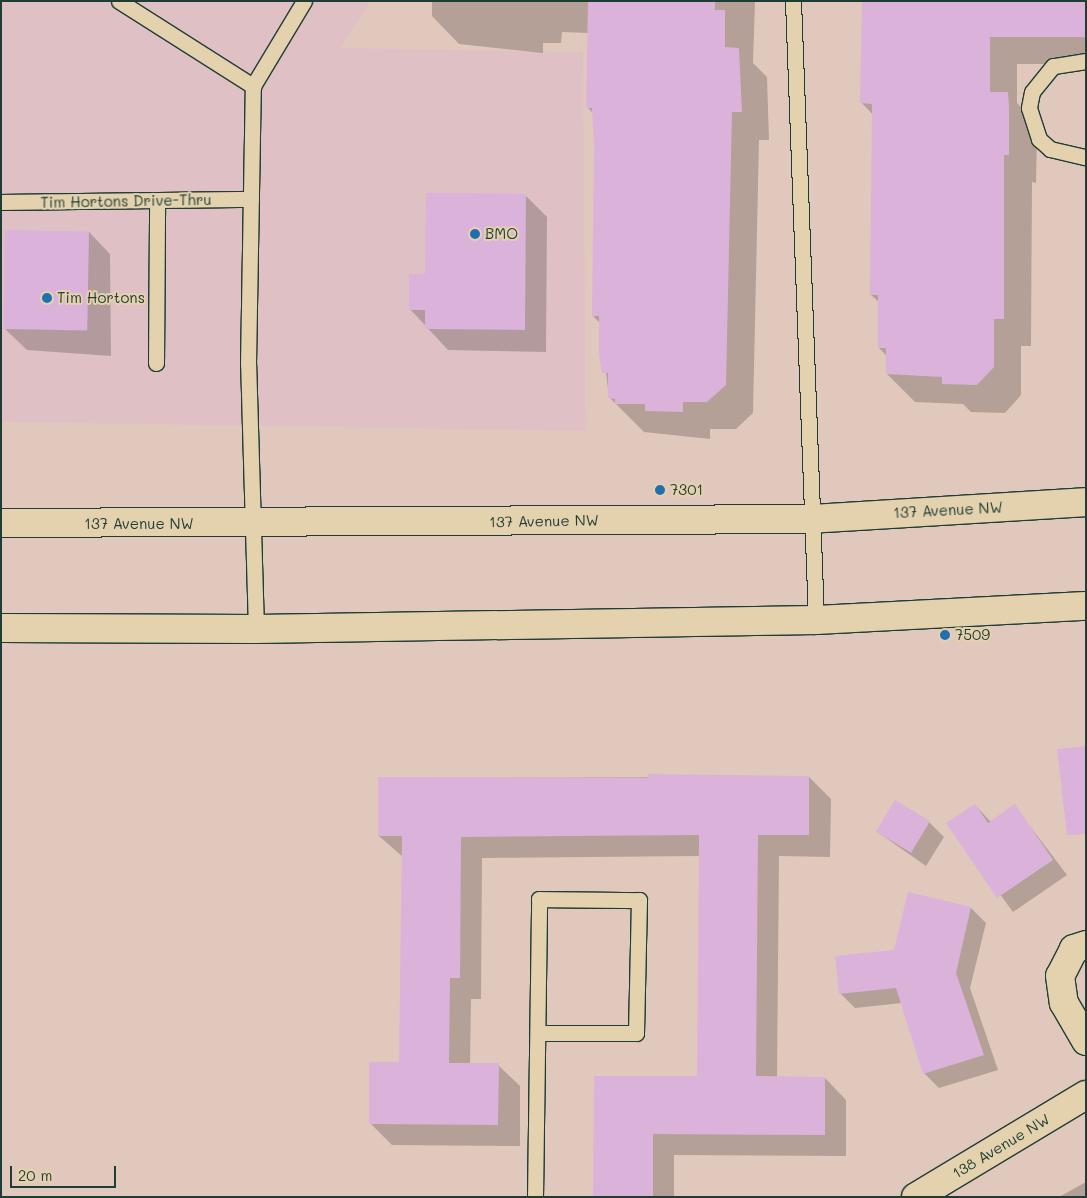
<!DOCTYPE html>
<html>
<head>
<meta charset="utf-8">
<style>
	body { margin:0 }
	#map { position:relative; width:1087px; height:1198px; overflow:hidden; background:#e1c8bc; font-family:Mali,sans-serif }
	div>[style] { position:absolute }
	.built>* { inset:0; background:#dfc1c5 }
	.shadow>* { inset:0; background:#0003 }
	.building>* { inset:0; background:#dab2da; transform-origin:0 0 }
	.roads { filter:drop-shadow(1px 0 #1f3d34) drop-shadow(-1px 0 #1f3d34) drop-shadow(0 1px #1f3d34) drop-shadow(0 -1px #1f3d34) }
	.lane>* { height:15px; margin:-7.5px; padding:0 7.5px; transform-origin:7.5px; border-radius:7.5px; background:#e4d2af }
	.street>* { height:28px; margin:-14px; padding:0 14px; transform-origin:14px; border-radius:14px; background:#e4d2af }
	.secondary>* { height:28px; margin:-14px; padding:0 14px; transform-origin:14px; border-radius:14px; background:#e4d2af }
	.dots>* { width:14px; height:14px; translate:-50% -50%; box-sizing:border-box; border:2px solid #e4d2af; border-radius:50% }
	span { translate:-50% -50%; white-space:nowrap; text-align:center; line-height:1.15; -webkit-text-stroke:4px #e4d2af; paint-order:stroke }
	.street-label { font-size:15px; color:#1f3d34 }
	.poi-label { font-size:15px; color:#1f3d34 }
	.left { translate:0 -50%; text-align:left }
	.frame { position:absolute; inset:0; border:2px solid #1f3d34; pointer-events:none }
	.scale { position:absolute; left:10px; top:1166px; width:106px; height:22px; box-sizing:border-box; border:2px solid #1f3d34; border-top:0; padding-left:6px; font-size:15px; line-height:18px; white-space:nowrap; color:#1f3d34; -webkit-text-stroke:4px #e4d2af; paint-order:stroke }
</style>
</head>
<body>
<div id="map">
	<div class="built">
		<i style="clip-path:polygon(1px 1px,371px 1px,341px 48px,583px 52px,586px 431px,1px 422px)"></i>
	</div>
	<div class="shadow">
		<i style="clip-path:polygon(432px 1px,755px 1px,753px 63px,767px 77px,769px 140px,759px 140px,753px 413px,736px 429px,710px 429px,710px 439px,644px 432px,609px 397px,600px 323px,593px 316px,595px 146px,593px 113px,588px 108px,589px 33px,562px 32px,561px 43px,543px 43px,543px 53px,459px 44px,432px 16px)"></i>
		<i style="clip-path:polygon(863px 1px,1086px 1px,1086px 64px,1017px 64px,1017px 103px,1035px 121px,1037px 136px,1036px 183px,1032px 182px,1031px 346px,1021px 346px,1021px 395px,1005px 413px,971px 412px,963px 404px,915px 402px,887px 374px,888px 357px,879px 348px,880px 303px,871px 295px,873px 115px,861px 102px)"></i>
		<i style="clip-path:polygon(525px 195px,547px 217px,546px 352px,448px 350px,410px 309px,427px 275px)"></i>
		<i style="clip-path:polygon(89px 232px,110px 254px,111px 356px,27px 350px,5px 329px)"></i>
		<i style="clip-path:polygon(809px 777px,831px 799px,830px 857px,779px 856px,777px 1078px,825px 1078px,846px 1100px,846px 1156px,674px 1155px,674px 1197px,594px 1197px,698px 1077px,700px 856px,482px 858px,481px 999px,471px 999px,470px 1064px,498px 1065px,520px 1086px,520px 1146px,392px 1145px,370px 1123px,401px 1064px,403px 857px,379px 836px,379px 778px)"></i>
		<i style="clip-path:polygon(975px 805px,991px 822px,1014px 805px,1067px 875px,1013px 912px,948px 823px)"></i>
		<i style="clip-path:polygon(929px 822px,944px 837px,926px 866px,876px 831px)"></i>
		<i style="clip-path:polygon(909px 894px,971px 908px,986px 923px,970px 988px,998px 1070px,939px 1088px,924px 1073px,902px 1003px,855px 1008px,840px 993px,895px 951px)"></i>
		<i style="clip-path:polygon(1086px 1182px,1086px 1197px,1059px 1197px)"></i>
	</div>
	<div class="building">
		<i style="clip-path:polygon(588px 1px,715px 1px,715px 10px,725px 10px,725px 47px,739px 48px,742px 112px,732px 112px,726px 385px,707px 402px,683px 402px,683px 412px,645px 411px,645px 404px,615px 404px,615px 399px,608px 398px,608px 373px,602px 373px,599px 356px,599px 316px,592px 316px,594px 146px,592px 108px,586px 108px)"></i>
		<i style="clip-path:polygon(862px 1px,1086px 1px,1086px 37px,990px 37px,990px 92px,1008px 92px,1009px 107px,1009px 155px,1004px 155px,1004px 319px,994px 319px,994px 367px,977px 385px,942px 384px,942px 377px,886px 374px,886px 348px,878px 348px,878px 295px,870px 295px,872px 104px,860px 103px)"></i>
		<i style="clip-path:polygon(426px 193px,526px 194px,525px 330px,425px 329px,425px 310px,409px 310px,409px 274px,425px 274px)"></i>
		<i style="left:5px;top:230px;width:84px;height:99px;rotate:1deg"></i>
		<i style="clip-path:polygon(1086px 746px,1086px 834px,1067px 835px,1057px 749px)"></i>
		<i style="clip-path:polygon(648px 774px,809px 776px,809px 835px,758px 835px,756px 1076px,825px 1077px,825px 1135px,653px 1134px,653px 1197px,593px 1197px,594px 1076px,697px 1076px,699px 835px,461px 837px,460px 978px,450px 978px,449px 1063px,499px 1063px,498px 1125px,369px 1124px,369px 1062px,399px 1062px,402px 836px,378px 836px,378px 777px,648px 778px)"></i>
		<i style="left:895px;top:800px;width:41px;height:37px;rotate:31deg"></i>
		<i style="clip-path:polygon(975px 804px,988px 823px,1015px 804px,1053px 860px,997px 898px,946px 823px)"></i>
		<i style="clip-path:polygon(908px 892px,971px 907px,956px 973px,984px 1055px,923px 1074px,896px 988px,839px 994px,835px 956px,894px 950px)"></i>
	</div>
	<div class="roads">
		<div class="lane">
			<i style="left:119px;top:1px;width:159px;rotate:32.4deg"></i>
			<i style="left:793px;top:1px;width:619px;rotate:87.87deg"></i>
			<i style="left:1086px;top:61px;width:33px;rotate:171deg"></i>
			<i style="left:1053px;top:66px;width:33px;rotate:129deg"></i>
			<i style="left:1032px;top:92px;width:16px;rotate:101deg"></i>
			<i style="left:1029px;top:108px;width:33px;rotate:72deg"></i>
			<i style="left:1039px;top:139px;width:15px;rotate:42deg"></i>
			<i style="left:1050px;top:149px;width:37px;rotate:13deg"></i>
			<i style="left:1px;top:202px;width:250px;rotate:-0.7deg"></i>
			<i style="left:156px;top:363px;width:162px;rotate:-89.6deg"></i>
			<i style="left:256px;top:629px;width:265px;rotate:-91.7deg"></i>
			<i style="left:248px;top:364px;width:278px;rotate:-89deg"></i>
			<i style="left:253px;top:86px;width:99px;rotate:-59deg"></i>
			<i style="left:535px;top:1197px;width:298px;rotate:-89.2deg"></i>
			<i style="left:539px;top:899px;width:100px;rotate:0.6deg"></i>
			<i style="left:639px;top:900px;width:133px;rotate:91.3deg"></i>
			<i style="left:636px;top:1033px;width:98px;rotate:180deg"></i>
		</div>
		<div class="street">
			<i style="left:1086px;top:945px;width:13px;rotate:162deg"></i>
			<i style="left:1074px;top:949px;width:30px;rotate:117deg"></i>
			<i style="left:1060px;top:976px;width:27px;rotate:82deg"></i>
			<i style="left:1064px;top:1003px;width:44px;rotate:59.9deg"></i>
			<i style="left:916px;top:1197px;width:198px;rotate:-31deg"></i>
		</div>
		<div class="secondary">
			<i style="left:1px;top:523px;width:809px;rotate:-0.28deg"></i>
			<i style="left:810px;top:519px;width:277px;rotate:-3.5deg"></i>
			<i style="left:1px;top:628px;width:255px;rotate:0.2deg"></i>
			<i style="left:256px;top:629px;width:560px;rotate:-0.92deg"></i>
			<i style="left:816px;top:620px;width:270px;rotate:-3deg"></i>
		</div>
	</div>
	<div class="dots">
		<i style="left:475px;top:234px;background:#1f6fb2"></i>
		<i style="left:47px;top:298px;background:#1f6fb2"></i>
		<i style="left:660px;top:490px;background:#1f6fb2"></i>
		<i style="left:945px;top:635px;background:#1f6fb2"></i>
	</div>
	<div class="street-label">
		<span style="left:126px;top:201px;rotate:-1deg">Tim Hortons Drive-Thru</span>
		<span style="left:948px;top:510px;rotate:-3deg">137 Avenue NW</span>
		<span style="left:544px;top:521px;rotate:-1deg">137 Avenue NW</span>
		<span style="left:139px;top:524px">137 Avenue NW</span>
		<span style="left:1001px;top:1146px;rotate:-31deg">138 Avenue NW</span>
	</div>
	<div class="poi-label">
		<span class="left" style="left:485px;top:234px">BMO</span>
		<span class="left" style="left:57px;top:298px">Tim Hortons</span>
		<span class="left" style="left:670px;top:490px">7301</span>
		<span class="left" style="left:955px;top:635px">7509</span>
	</div>
	<div class="frame"></div>
	<div class="scale">20 m</div>
</div>
</body>
</html>
